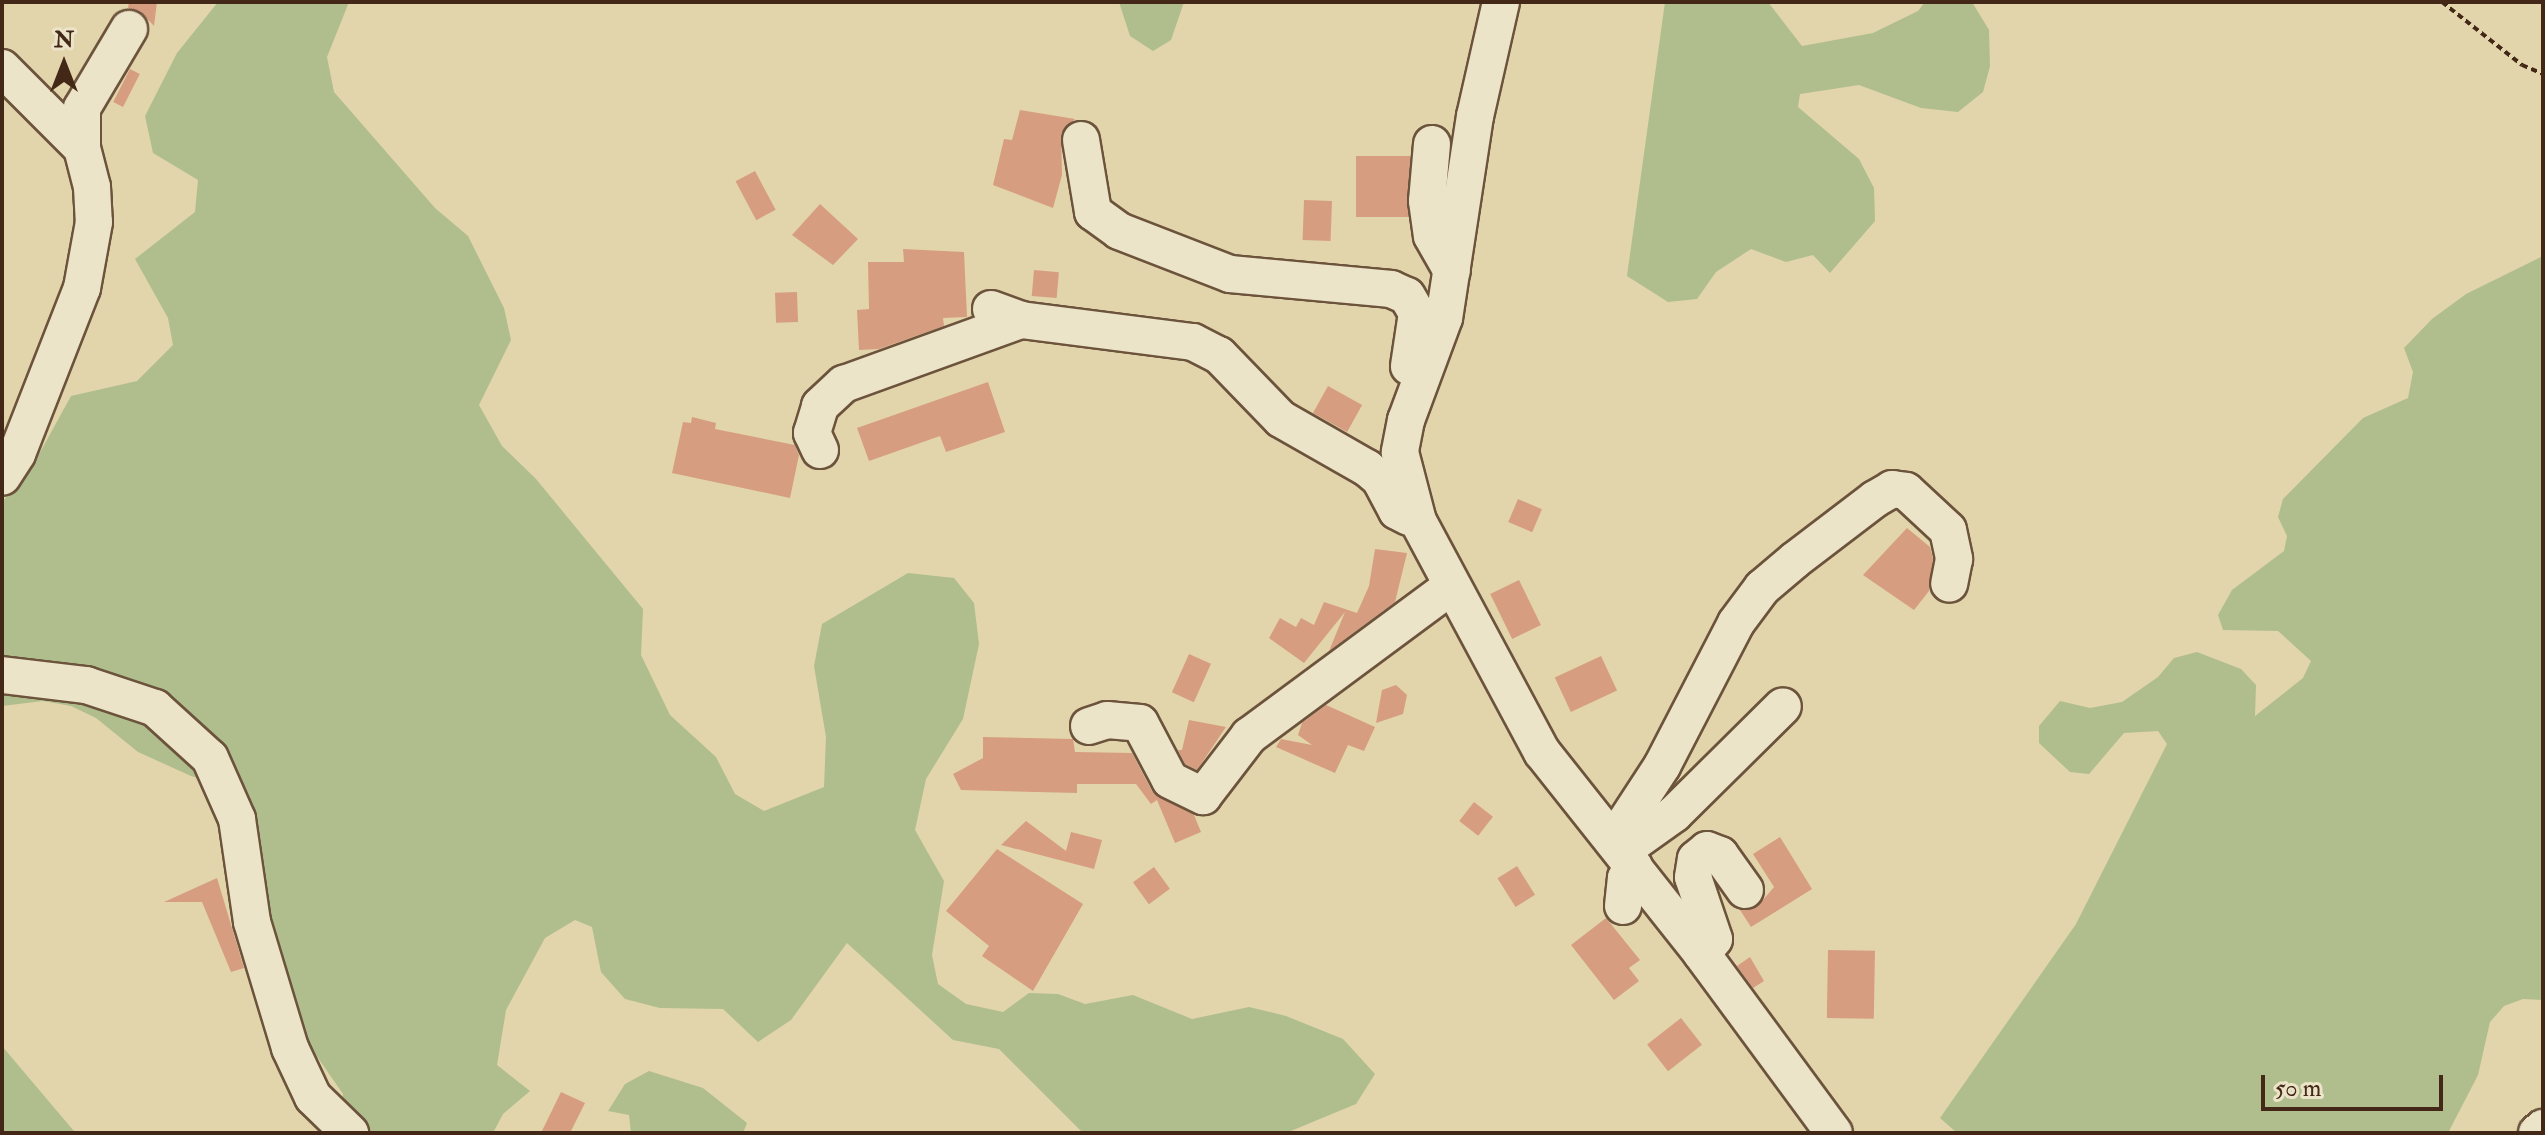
<!DOCTYPE html>
<html>
<head>
<meta charset="utf-8">
<style>
	body { margin:0 }
	#map { position:relative; width:2545px; height:1135px; overflow:hidden; background:#e2d5ab; font-family:"IM FELL Double Pica",serif }
	div>[style] { position:absolute }
	.green>* { inset:0; background:#afbe8c }
	.building>* { inset:0; background:#d79d81; transform-origin:0 0 }
	.path>* { height:4px; margin-top:-2px; transform-origin:0; background:repeating-linear-gradient(90deg,#442817 0 6px,transparent 0 10px) }
	.roads { filter:drop-shadow(2px 0 #6c533c) drop-shadow(-2px 0 #6c533c) drop-shadow(0 2px #6c533c) drop-shadow(0 -2px #6c533c) }
	.minor>* { height:36px; margin:-18px; padding:0 18px; transform-origin:18px; border-radius:18px; background:#ece4c8 }
	span { translate:-50% -50%; white-space:nowrap; text-align:center; line-height:1.15; -webkit-text-stroke:8px #ece4c8; paint-order:stroke }
	.frame { position:absolute; inset:0; border:4px solid #442817; pointer-events:none }
	.north { position:absolute; left:24px; top:24px; width:80px; height:80px; -webkit-text-stroke:6px #ece4c8; paint-order:stroke; rotate:0deg; font-size:22px; font-weight:700; line-height:32px; text-align:center; color:#442817 }
	.north::after { content:''; display:block; margin:auto; width:28px; height:36px; background:#442817; clip-path:polygon(50% 0,100% 100%,50% 72%,0 100%) }
	.scale { position:absolute; left:2261px; top:1075px; width:182px; height:36px; box-sizing:border-box; border:4px solid #442817; border-top:0; padding-left:10px; font-size:24px; line-height:28px; white-space:nowrap; color:#442817; -webkit-text-stroke:6px #ece4c8; paint-order:stroke }
</style>
</head>
<body>
<div id="map">
	<div class="green">
		<i style="clip-path:polygon(218px 2px,349px 2px,327px 57px,334px 92px,435px 208px,468px 236px,504px 308px,511px 340px,479px 405px,502px 446px,536px 479px,643px 609px,641px 655px,670px 715px,716px 757px,735px 794px,764px 811px,824px 787px,826px 737px,814px 666px,822px 624px,908px 573px,954px 578px,974px 603px,979px 644px,963px 719px,926px 779px,915px 830px,944px 881px,932px 955px,938px 984px,966px 1004px,1003px 1012px,1029px 993px,1058px 994px,1085px 1004px,1133px 995px,1192px 1019px,1249px 1007px,1286px 1016px,1343px 1039px,1375px 1074px,1356px 1104px,1286px 1133px,1083px 1133px,999px 1049px,953px 1040px,847px 943px,791px 1020px,758px 1042px,723px 1009px,660px 1008px,625px 999px,601px 972px,592px 927px,575px 920px,545px 938px,506px 1010px,497px 1065px,530px 1091px,503px 1114px,493px 1133px,340px 1133px,343px 1094px,307px 1042px,262px 896px,261px 841px,248px 793px,191px 776px,138px 752px,96px 718px,71px 706px,43px 701px,2px 706px,2px 502px,32px 467px,71px 396px,137px 381px,173px 345px,168px 318px,135px 259px,195px 212px,198px 180px,153px 153px,145px 116px,177px 53px)"></i>
		<i style="clip-path:polygon(1119px 2px,1184px 2px,1171px 40px,1153px 51px,1130px 36px)"></i>
		<i style="clip-path:polygon(1665px 2px,1768px 2px,1802px 46px,1873px 33px,1918px 11px,1925px 2px,1972px 2px,1989px 30px,1990px 66px,1983px 92px,1958px 112px,1921px 108px,1859px 85px,1800px 94px,1798px 107px,1859px 159px,1874px 188px,1875px 221px,1830px 273px,1813px 255px,1786px 262px,1751px 249px,1716px 272px,1697px 299px,1668px 302px,1627px 276px)"></i>
		<i style="clip-path:polygon(2543px 256px,2543px 1000px,2523px 999px,2504px 1006px,2490px 1022px,2478px 1075px,2448px 1133px,1957px 1133px,1940px 1118px,2076px 924px,2167px 744px,2158px 731px,2124px 733px,2089px 774px,2070px 772px,2039px 743px,2039px 726px,2060px 701px,2090px 708px,2122px 702px,2158px 677px,2174px 658px,2197px 652px,2241px 669px,2256px 685px,2255px 716px,2303px 678px,2311px 661px,2278px 631px,2223px 630px,2218px 615px,2232px 590px,2284px 551px,2287px 536px,2278px 517px,2283px 499px,2363px 418px,2408px 398px,2413px 372px,2404px 348px,2432px 319px,2466px 294px)"></i>
		<i style="clip-path:polygon(2px 1046px,73px 1130px,77px 1133px,2px 1133px)"></i>
		<i style="clip-path:polygon(649px 1071px,703px 1088px,747px 1123px,743px 1133px,631px 1133px,629px 1115px,608px 1111px,625px 1084px)"></i>
	</div>
	<div class="building">
		<i style="clip-path:polygon(129px 2px,157px 2px,154px 26px,140px 11px,128px 8px)"></i>
		<i style="left:130px;top:69px;width:11px;height:37px;rotate:27deg"></i>
		<i style="clip-path:polygon(1020px 110px,1075px 119px,1061px 133px,1062px 175px,1053px 208px,993px 185px,1004px 139px,1012px 140px)"></i>
		<i style="left:1356px;top:156px;width:54px;height:61px"></i>
		<i style="left:755px;top:171px;width:44px;height:22px;rotate:62deg"></i>
		<i style="left:1304px;top:200px;width:28px;height:40px;rotate:2deg"></i>
		<i style="clip-path:polygon(820px 204px,858px 239px,833px 265px,792px 235px)"></i>
		<i style="clip-path:polygon(903px 249px,964px 252px,967px 317px,943px 318px,944px 326px,879px 349px,859px 350px,857px 310px,869px 309px,868px 262px,904px 262px)"></i>
		<i style="left:1034px;top:270px;width:25px;height:26px;rotate:5deg"></i>
		<i style="left:797px;top:292px;width:30px;height:22px;rotate:88deg"></i>
		<i style="clip-path:polygon(988px 382px,1005px 432px,946px 452px,940px 436px,869px 461px,857px 428px)"></i>
		<i style="left:1328px;top:386px;width:39px;height:31px;rotate:29deg"></i>
		<i style="clip-path:polygon(692px 417px,716px 423px,715px 429px,795px 445px,799px 455px,790px 498px,672px 473px,683px 422px,691px 423px)"></i>
		<i style="left:1518px;top:499px;width:26px;height:25px;rotate:23deg"></i>
		<i style="clip-path:polygon(1907px 528px,1930px 547px,1933px 559px,1929px 591px,1914px 610px,1863px 575px)"></i>
		<i style="clip-path:polygon(1375px 549px,1407px 553px,1395px 602px,1329px 651px,1345px 612px,1304px 663px,1269px 638px,1280px 618px,1296px 627px,1301px 618px,1314px 625px,1324px 602px,1357px 613px,1369px 586px)"></i>
		<i style="left:1519px;top:580px;width:50px;height:32px;rotate:64deg"></i>
		<i style="left:1189px;top:654px;width:24px;height:42px;rotate:24deg"></i>
		<i style="left:1601px;top:656px;width:38px;height:51px;rotate:65deg"></i>
		<i style="clip-path:polygon(1396px 685px,1407px 695px,1403px 714px,1376px 723px,1382px 690px)"></i>
		<i style="clip-path:polygon(1326px 705px,1375px 727px,1364px 751px,1348px 745px,1335px 773px,1276px 747px,1281px 739px,1312px 745px,1298px 735px,1302px 723px)"></i>
		<i style="clip-path:polygon(1189px 720px,1226px 727px,1197px 770px,1185px 764px,1178px 750px,1182px 750px)"></i>
		<i style="clip-path:polygon(983px 737px,1073px 739px,1075px 752px,1132px 753px,1152px 791px,1194px 815px,1201px 832px,1175px 843px,1157px 800px,1151px 804px,1136px 784px,1077px 784px,1077px 793px,961px 790px,953px 774px,983px 758px)"></i>
		<i style="left:1474px;top:802px;width:24px;height:24px;rotate:38deg"></i>
		<i style="clip-path:polygon(1026px 821px,1066px 851px,1071px 832px,1102px 840px,1094px 869px,1001px 845px)"></i>
		<i style="clip-path:polygon(1780px 837px,1812px 889px,1751px 927px,1740px 910px,1757px 907px,1774px 887px,1753px 854px)"></i>
		<i style="clip-path:polygon(997px 849px,1083px 904px,1033px 991px,982px 956px,989px 946px,946px 911px)"></i>
		<i style="left:1517px;top:866px;width:34px;height:23px;rotate:58deg"></i>
		<i style="left:1154px;top:867px;width:27px;height:26px;rotate:54deg"></i>
		<i style="clip-path:polygon(217px 878px,244px 968px,231px 972px,202px 902px,164px 902px)"></i>
		<i style="clip-path:polygon(1606px 918px,1640px 960px,1629px 968px,1639px 981px,1614px 1000px,1571px 945px)"></i>
		<i style="left:1828px;top:950px;width:47px;height:68px;rotate:1deg"></i>
		<i style="clip-path:polygon(1750px 957px,1764px 981px,1753px 988px,1737px 966px)"></i>
		<i style="left:1681px;top:1018px;width:34px;height:43px;rotate:52deg"></i>
		<i style="clip-path:polygon(561px 1092px,585px 1103px,570px 1133px,541px 1133px)"></i>
	</div>
	<div class="path">
		<i style="left:2442px;top:2px;width:102px;rotate:38.2deg"></i>
		<i style="left:2522px;top:65px;width:23px;rotate:23deg"></i>
	</div>
	<div class="roads">
		<div class="minor">
			<i style="left:1501px;top:2px;width:117px;rotate:102.8deg"></i>
			<i style="left:1475px;top:116px;width:204px;rotate:98.7deg"></i>
			<i style="left:1444px;top:318px;width:109px;rotate:110.4deg"></i>
			<i style="left:1406px;top:420px;width:33px;rotate:101deg"></i>
			<i style="left:1400px;top:452px;width:71px;rotate:75.4deg"></i>
			<i style="left:1418px;top:521px;width:262px;rotate:61.8deg"></i>
			<i style="left:1542px;top:752px;width:258px;rotate:51.6deg"></i>
			<i style="left:1702px;top:954px;width:222px;rotate:53.6deg"></i>
			<i style="left:2px;top:68px;width:113px;rotate:45deg"></i>
			<i style="left:82px;top:148px;width:40px;rotate:75.6deg"></i>
			<i style="left:92px;top:187px;width:35px;rotate:87deg"></i>
			<i style="left:94px;top:222px;width:67px;rotate:100.3deg"></i>
			<i style="left:82px;top:288px;width:178px;rotate:111.4deg"></i>
			<i style="left:17px;top:454px;width:27px;rotate:123deg"></i>
			<i style="left:1081px;top:140px;width:73px;rotate:80.5deg"></i>
			<i style="left:1093px;top:212px;width:32px;rotate:36deg"></i>
			<i style="left:1119px;top:231px;width:119px;rotate:21.2deg"></i>
			<i style="left:1230px;top:274px;width:162px;rotate:5.3deg"></i>
			<i style="left:1391px;top:289px;width:17px;rotate:24deg"></i>
			<i style="left:1407px;top:296px;width:20px;rotate:60deg"></i>
			<i style="left:1417px;top:313px;width:54px;rotate:98.6deg"></i>
			<i style="left:1432px;top:144px;width:57px;rotate:95deg"></i>
			<i style="left:1427px;top:201px;width:35px;rotate:82deg"></i>
			<i style="left:1432px;top:236px;width:40px;rotate:60.3deg"></i>
			<i style="left:82px;top:148px;width:40px;rotate:-90deg"></i>
			<i style="left:82px;top:108px;width:92px;rotate:-59.3deg"></i>
			<i style="left:991px;top:309px;width:32px;rotate:20deg"></i>
			<i style="left:1021px;top:320px;width:173px;rotate:7.3deg"></i>
			<i style="left:1193px;top:342px;width:29px;rotate:27deg"></i>
			<i style="left:1219px;top:355px;width:89px;rotate:45.9deg"></i>
			<i style="left:1281px;top:419px;width:99px;rotate:29.7deg"></i>
			<i style="left:1367px;top:468px;width:17px;rotate:40deg"></i>
			<i style="left:1380px;top:479px;width:36px;rotate:62deg"></i>
			<i style="left:1397px;top:511px;width:13px;rotate:27deg"></i>
			<i style="left:820px;top:450px;width:19px;rotate:-115deg"></i>
			<i style="left:812px;top:433px;width:28px;rotate:-73deg"></i>
			<i style="left:820px;top:406px;width:33px;rotate:-43deg"></i>
			<i style="left:844px;top:384px;width:188px;rotate:-19.9deg"></i>
			<i style="left:2px;top:675px;width:85px;rotate:6.8deg"></i>
			<i style="left:86px;top:685px;width:73px;rotate:18.4deg"></i>
			<i style="left:155px;top:708px;width:74px;rotate:42.3deg"></i>
			<i style="left:210px;top:758px;width:67px;rotate:66.1deg"></i>
			<i style="left:237px;top:819px;width:104px;rotate:81.7deg"></i>
			<i style="left:252px;top:922px;width:132px;rotate:73.2deg"></i>
			<i style="left:290px;top:1048px;width:54px;rotate:64.9deg"></i>
			<i style="left:313px;top:1097px;width:52px;rotate:44.2deg"></i>
			<i style="left:1089px;top:726px;width:19px;rotate:-18deg"></i>
			<i style="left:1107px;top:720px;width:33px;rotate:5deg"></i>
			<i style="left:1140px;top:723px;width:64px;rotate:62.2deg"></i>
			<i style="left:1170px;top:780px;width:37px;rotate:26deg"></i>
			<i style="left:1203px;top:796px;width:76px;rotate:-52.5deg"></i>
			<i style="left:1249px;top:736px;width:252px;rotate:-36.5deg"></i>
			<i style="left:1613px;top:841px;width:90px;rotate:-56.8deg"></i>
			<i style="left:1662px;top:766px;width:161px;rotate:-62.6deg"></i>
			<i style="left:1736px;top:623px;width:44px;rotate:-53.4deg"></i>
			<i style="left:1762px;top:588px;width:43px;rotate:-40.3deg"></i>
			<i style="left:1795px;top:560px;width:101px;rotate:-37.3deg"></i>
			<i style="left:1875px;top:499px;width:20px;rotate:-30deg"></i>
			<i style="left:1892px;top:489px;width:14px;rotate:8deg"></i>
			<i style="left:1906px;top:491px;width:57px;rotate:42.9deg"></i>
			<i style="left:1948px;top:530px;width:30px;rotate:78deg"></i>
			<i style="left:1954px;top:559px;width:25px;rotate:101deg"></i>
			<i style="left:1622px;top:851px;width:64px;rotate:-35.4deg"></i>
			<i style="left:1674px;top:814px;width:153px;rotate:-44.7deg"></i>
			<i style="left:1623px;top:906px;width:28px;rotate:-84deg"></i>
			<i style="left:1626px;top:878px;width:14px;rotate:-54deg"></i>
			<i style="left:1702px;top:954px;width:19px;rotate:-51deg"></i>
			<i style="left:1714px;top:939px;width:65px;rotate:-108.7deg"></i>
			<i style="left:1693px;top:877px;width:18px;rotate:-81deg"></i>
			<i style="left:1696px;top:859px;width:14px;rotate:-39deg"></i>
			<i style="left:1707px;top:850px;width:14px;rotate:21deg"></i>
			<i style="left:1720px;top:855px;width:43px;rotate:54.5deg"></i>
			<i style="left:2537px;top:1133px;width:8px;rotate:-40deg"></i>
		</div>
	</div>
	<div class="frame"></div>
	<div class="north">N</div>
	<div class="scale">50 m</div>
</div>
</body>
</html>
